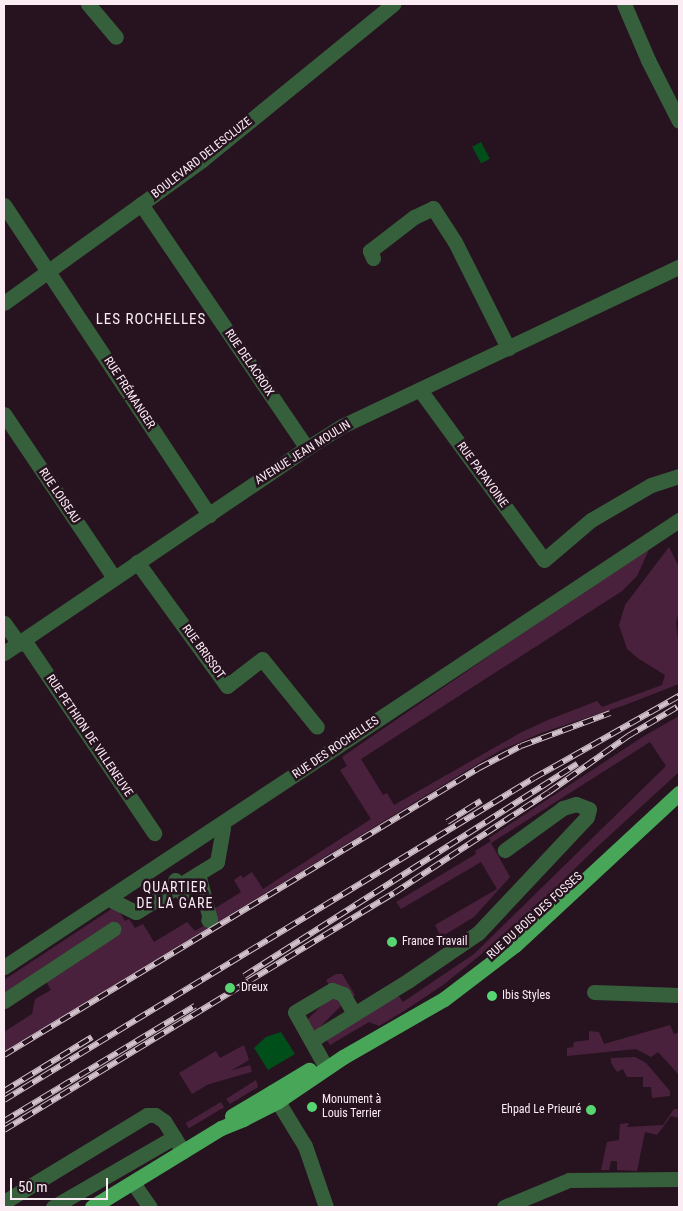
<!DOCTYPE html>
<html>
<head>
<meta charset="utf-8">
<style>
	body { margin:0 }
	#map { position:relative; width:683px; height:1211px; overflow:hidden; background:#271320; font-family:"Roboto Condensed",sans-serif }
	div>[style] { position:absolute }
	.green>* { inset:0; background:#4a213c; transform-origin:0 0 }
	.water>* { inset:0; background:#004e19; transform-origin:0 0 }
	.minor>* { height:15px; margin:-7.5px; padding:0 7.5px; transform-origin:7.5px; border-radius:7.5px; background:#36603c }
	.major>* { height:15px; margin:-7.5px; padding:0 7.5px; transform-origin:7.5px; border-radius:7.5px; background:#48a659 }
	.rail>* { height:5.5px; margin-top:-2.75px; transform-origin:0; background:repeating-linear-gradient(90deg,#271320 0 11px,#d1c1ca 0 22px); box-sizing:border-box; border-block:1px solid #d1c1ca }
	.dots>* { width:14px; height:14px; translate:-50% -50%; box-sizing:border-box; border:2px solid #271320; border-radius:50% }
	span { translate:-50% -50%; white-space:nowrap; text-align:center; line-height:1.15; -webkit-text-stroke:5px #271320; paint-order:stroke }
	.street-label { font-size:12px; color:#fbecf4 }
	.poi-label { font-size:12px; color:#fbecf4 }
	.left { translate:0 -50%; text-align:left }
	.right { translate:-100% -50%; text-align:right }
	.neighbourhood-label { font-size:14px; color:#fbecf4; letter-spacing:1px }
	.quarter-label { font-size:15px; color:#fbecf4; letter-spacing:1px }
	.frame { position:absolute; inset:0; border:5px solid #fbecf4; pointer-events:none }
	.scale { position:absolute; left:10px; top:1178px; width:98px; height:22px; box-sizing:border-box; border:2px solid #fbecf4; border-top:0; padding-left:6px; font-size:15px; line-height:18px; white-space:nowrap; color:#fbecf4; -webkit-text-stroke:4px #271320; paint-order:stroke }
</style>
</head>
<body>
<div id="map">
	<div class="green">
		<i style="clip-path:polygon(651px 545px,637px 576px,622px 591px,361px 759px,383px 795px,387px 793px,394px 805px,520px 733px,548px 720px,597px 701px,602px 707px,662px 685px,665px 675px,639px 659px,627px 649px,619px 625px,625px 605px,669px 547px,679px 567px,679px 610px,676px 623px,679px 647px,679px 684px,625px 705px,541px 733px,499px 751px,4px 1052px,4px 1032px,32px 1014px,35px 999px,51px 990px,46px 981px,62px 972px,60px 968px,4px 993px,4px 980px,116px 906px,125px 921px,129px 919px,135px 928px,143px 924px,154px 942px,187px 922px,195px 931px,215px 919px,214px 909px,241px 892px,234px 880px,241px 875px,243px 878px,252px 872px,263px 889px,371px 819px,340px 770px,347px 766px,342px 757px)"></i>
		<i style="clip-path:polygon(679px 716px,679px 772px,597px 847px,514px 928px,443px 985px,404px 1011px,379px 1026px,369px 1022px,330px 1045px,325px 1038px,398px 995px,403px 1002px,474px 954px,666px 766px,650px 742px,491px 843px,510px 877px,474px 917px,441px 937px,435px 925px,497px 889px,481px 862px,401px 909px,396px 902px,476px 854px,475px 851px,491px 841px,489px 838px,644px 736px)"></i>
		<i style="clip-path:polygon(336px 974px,342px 974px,355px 995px,350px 999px,329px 985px,326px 980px)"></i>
		<i style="left:333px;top:994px;width:14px;height:39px;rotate:45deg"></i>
		<i style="clip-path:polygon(670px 1025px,674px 1034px,679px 1032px,679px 1075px,658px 1052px,651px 1057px,636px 1049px,567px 1056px,567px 1048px,573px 1047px,574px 1042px,589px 1040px,589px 1031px,599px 1032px,604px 1044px)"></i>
		<i style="clip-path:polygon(244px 1045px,249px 1060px,192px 1094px,179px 1073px,216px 1051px,220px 1058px)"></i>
		<i style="clip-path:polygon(635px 1057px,646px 1063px,670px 1091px,670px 1096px,652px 1098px,651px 1087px,643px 1087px,643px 1077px,627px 1077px,623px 1069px,617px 1072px,611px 1063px,611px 1058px)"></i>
		<i style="left:250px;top:1065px;width:7px;height:46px;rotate:74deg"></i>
		<i style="clip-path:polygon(256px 1080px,258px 1087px,230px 1104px,226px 1099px)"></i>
		<i style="left:221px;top:1102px;width:6px;height:41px;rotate:59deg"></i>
		<i style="clip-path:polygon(674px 1109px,679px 1109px,679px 1118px,671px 1116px,657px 1135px,645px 1132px,637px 1171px,617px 1170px,617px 1161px,611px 1161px,609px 1170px,601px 1170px,607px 1142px,619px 1140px,620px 1124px,629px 1123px,627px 1127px,663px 1125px)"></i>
	</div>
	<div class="water">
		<i style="left:481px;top:142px;width:19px;height:10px;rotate:62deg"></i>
		<i style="clip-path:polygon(281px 1032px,295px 1054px,268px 1070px,254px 1048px,266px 1037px)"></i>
	</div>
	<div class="minor">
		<i style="left:88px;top:4px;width:43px;rotate:49.7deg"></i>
		<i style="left:624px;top:4px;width:61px;rotate:66.8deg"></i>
		<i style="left:648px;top:60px;width:68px;rotate:63.1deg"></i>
		<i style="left:141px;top:204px;width:295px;rotate:55.8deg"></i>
		<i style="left:4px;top:205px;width:372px;rotate:56.5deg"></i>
		<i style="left:373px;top:258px;width:8px;rotate:-113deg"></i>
		<i style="left:370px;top:251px;width:56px;rotate:-37.7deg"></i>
		<i style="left:414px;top:217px;width:21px;rotate:-25deg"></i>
		<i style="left:433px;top:208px;width:40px;rotate:57.1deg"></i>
		<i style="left:455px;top:242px;width:119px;rotate:63.4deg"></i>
		<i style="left:4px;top:303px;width:244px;rotate:-35.8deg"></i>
		<i style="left:202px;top:160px;width:247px;rotate:-39.2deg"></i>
		<i style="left:420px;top:390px;width:210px;rotate:53.9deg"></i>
		<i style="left:544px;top:560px;width:62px;rotate:-40.4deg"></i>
		<i style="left:591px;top:520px;width:69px;rotate:-30.3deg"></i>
		<i style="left:651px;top:485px;width:29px;rotate:-18deg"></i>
		<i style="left:4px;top:414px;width:197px;rotate:56.1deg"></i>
		<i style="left:137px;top:562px;width:153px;rotate:54deg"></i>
		<i style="left:227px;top:686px;width:44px;rotate:-37.6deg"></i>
		<i style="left:262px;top:659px;width:87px;rotate:51deg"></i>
		<i style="left:4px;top:623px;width:26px;rotate:54deg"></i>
		<i style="left:24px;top:640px;width:233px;rotate:56deg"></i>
		<i style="left:4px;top:653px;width:366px;rotate:-34.1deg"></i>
		<i style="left:307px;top:448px;width:41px;rotate:-32.2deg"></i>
		<i style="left:342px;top:426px;width:373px;rotate:-25.3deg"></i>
		<i style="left:198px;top:874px;width:47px;rotate:75.1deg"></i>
		<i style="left:210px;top:919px;width:2px;rotate:153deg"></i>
		<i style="left:175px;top:880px;width:21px;rotate:61deg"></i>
		<i style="left:113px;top:901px;width:25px;rotate:26deg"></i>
		<i style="left:136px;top:912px;width:95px;rotate:-31.7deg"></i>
		<i style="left:217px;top:862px;width:35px;rotate:-80deg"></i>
		<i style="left:4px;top:967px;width:810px;rotate:-33.51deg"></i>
		<i style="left:594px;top:992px;width:85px;rotate:2deg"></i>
		<i style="left:4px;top:1001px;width:131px;rotate:-33.4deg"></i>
		<i style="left:312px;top:1040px;width:114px;rotate:-31.7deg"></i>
		<i style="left:409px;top:980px;width:83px;rotate:-34.3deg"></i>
		<i style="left:478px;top:933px;width:159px;rotate:-46.8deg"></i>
		<i style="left:587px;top:817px;width:8px;rotate:-76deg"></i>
		<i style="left:589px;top:809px;width:14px;rotate:-159deg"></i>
		<i style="left:576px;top:804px;width:14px;rotate:163deg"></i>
		<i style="left:563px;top:808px;width:72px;rotate:144.1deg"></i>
		<i style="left:323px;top:1062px;width:57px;rotate:-119.2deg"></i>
		<i style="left:295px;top:1012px;width:43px;rotate:-30.7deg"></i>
		<i style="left:332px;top:990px;width:12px;rotate:20deg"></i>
		<i style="left:343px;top:994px;width:23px;rotate:61deg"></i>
		<i style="left:272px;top:1092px;width:63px;rotate:58.6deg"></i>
		<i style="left:305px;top:1146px;width:65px;rotate:71deg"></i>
		<i style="left:133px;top:1183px;width:29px;rotate:55deg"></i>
		<i style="left:4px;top:1202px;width:167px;rotate:-31.3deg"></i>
		<i style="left:147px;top:1115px;width:8px"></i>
		<i style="left:155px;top:1115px;width:11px;rotate:34deg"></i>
		<i style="left:164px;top:1121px;width:36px;rotate:58deg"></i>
		<i style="left:53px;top:1207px;width:140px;rotate:-30deg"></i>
		<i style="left:504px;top:1207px;width:70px;rotate:-22.6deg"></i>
		<i style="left:569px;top:1180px;width:110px;rotate:-0.5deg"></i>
	</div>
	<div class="major">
		<i style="left:232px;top:1116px;width:90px;rotate:-30.9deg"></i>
		<i style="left:92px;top:1207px;width:151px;rotate:-31.5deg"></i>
		<i style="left:221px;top:1128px;width:24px;rotate:-22deg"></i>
		<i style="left:243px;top:1119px;width:39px;rotate:-27deg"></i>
		<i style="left:278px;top:1101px;width:78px;rotate:-34.1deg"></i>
		<i style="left:343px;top:1057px;width:116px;rotate:-29.9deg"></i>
		<i style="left:444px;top:999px;width:89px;rotate:-37.3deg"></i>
		<i style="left:515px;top:945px;width:224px;rotate:-42.8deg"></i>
	</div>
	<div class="rail">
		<i style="left:447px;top:822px;width:40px;rotate:-32deg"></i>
		<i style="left:244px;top:976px;width:395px;rotate:-32.5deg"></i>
		<i style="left:4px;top:1055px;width:555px;rotate:-31.14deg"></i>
		<i style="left:479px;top:768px;width:47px;rotate:-27.6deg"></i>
		<i style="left:521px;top:746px;width:95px;rotate:-20.3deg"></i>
		<i style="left:4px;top:1091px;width:103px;rotate:-31.5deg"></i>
		<i style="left:4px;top:1100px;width:620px;rotate:-31.28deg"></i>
		<i style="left:534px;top:778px;width:167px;rotate:-29.5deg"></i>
		<i style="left:4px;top:1121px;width:223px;rotate:-31.1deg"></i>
		<i style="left:4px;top:1130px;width:456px;rotate:-31.3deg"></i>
		<i style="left:394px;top:893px;width:185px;rotate:-33.1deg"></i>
		<i style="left:549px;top:792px;width:97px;rotate:-35.3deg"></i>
		<i style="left:628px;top:736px;width:57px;rotate:-30.6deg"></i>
	</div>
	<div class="dots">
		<i style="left:392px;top:942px;background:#57d570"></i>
		<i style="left:230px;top:988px;background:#57d570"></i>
		<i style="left:492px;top:996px;background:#57d570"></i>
		<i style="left:312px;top:1107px;background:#57d570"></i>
		<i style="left:591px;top:1110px;background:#57d570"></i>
	</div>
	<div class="street-label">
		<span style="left:202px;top:158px;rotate:-38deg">BOULEVARD DELESCLUZE</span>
		<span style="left:249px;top:363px;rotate:56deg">RUE DELACROIX</span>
		<span style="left:129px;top:393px;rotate:57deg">RUE FRÉMANGER</span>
		<span style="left:303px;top:453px;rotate:-32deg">AVENUE JEAN MOULIN</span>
		<span style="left:482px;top:475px;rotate:54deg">RUE PAPAVOINE</span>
		<span style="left:59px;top:496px;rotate:56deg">RUE LOISEAU</span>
		<span style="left:203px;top:652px;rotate:54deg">RUE BRISSOT</span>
		<span style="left:89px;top:736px;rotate:56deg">RUE PETHION DE VILLENEUVE</span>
		<span style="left:336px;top:748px;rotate:-34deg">RUE DES ROCHELLES</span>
		<span style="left:535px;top:916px;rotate:-42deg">RUE DU BOIS DES FOSSES</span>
	</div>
	<div class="poi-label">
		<span class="left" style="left:402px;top:942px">France Travail</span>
		<span class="left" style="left:241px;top:988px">Dreux</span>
		<span class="left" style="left:502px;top:996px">Ibis Styles</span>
		<span class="left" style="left:322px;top:1107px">Monument à<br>Louis Terrier</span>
		<span class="right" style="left:581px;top:1110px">Ehpad Le Prieuré</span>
	</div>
	<div class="neighbourhood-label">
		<span style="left:175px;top:895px">QUARTIER<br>DE LA GARE</span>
	</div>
	<div class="quarter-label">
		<span style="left:151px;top:320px">LES ROCHELLES</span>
	</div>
	<div class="frame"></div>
	<div class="scale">50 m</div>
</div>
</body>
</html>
